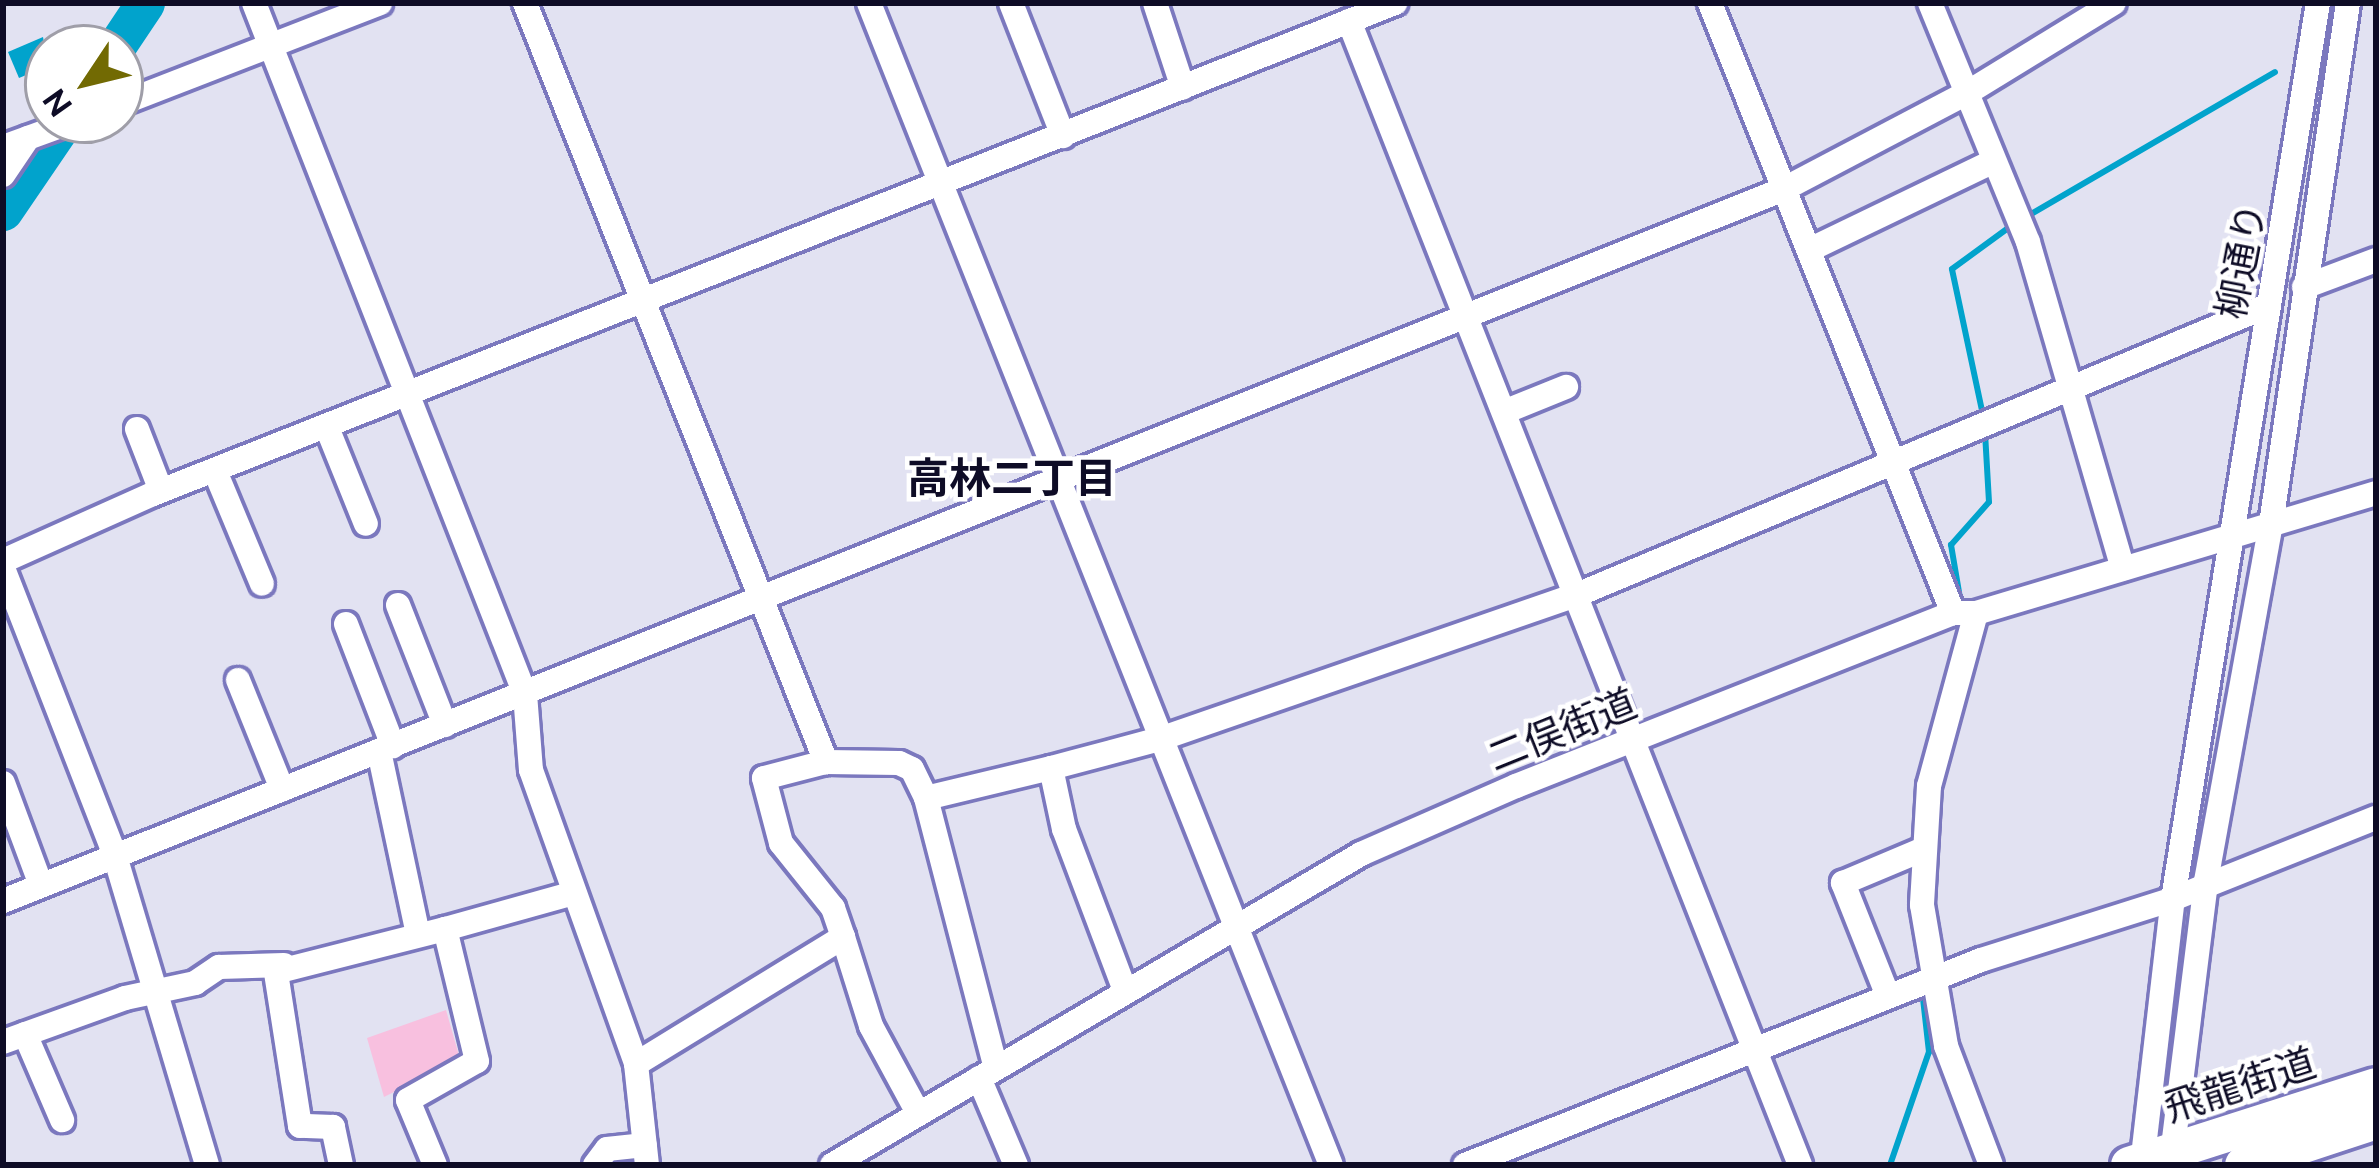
<!DOCTYPE html>
<html>
<head>
<meta charset="utf-8">
<style>
	body { margin:0 }
	#map { position:relative; width:2379px; height:1168px; overflow:hidden; background:#e2e2f2; font-family:Ubuntu,"Noto Sans JP",sans-serif }
	div>[style] { position:absolute }
	.green>* { inset:0; background:#f8c0df }
	.water>* { inset:0; background:#01a3cc }
	.stream>* { height:6px; margin:-3px; padding:0 3px; transform-origin:3px; border-radius:3px; background:#01a3cc }
	.river>* { height:39px; margin:-19.5px; padding:0 19.5px; transform-origin:19.5px; border-radius:19.5px; background:#01a3cc }
	.roads { filter:drop-shadow(3px 0 #7b78be) drop-shadow(-3px 0 #7b78be) drop-shadow(0 3px #7b78be) drop-shadow(0 -3px #7b78be) }
	.minor>* { height:24px; margin:-12px; padding:0 12px; transform-origin:12px; border-radius:12px; background:#fff }
	.highway>* { height:36px; margin:-18px; padding:0 18px; transform-origin:18px; border-radius:18px; background:#fff }
	span { translate:-50% -50%; white-space:nowrap; text-align:center; line-height:1.15; -webkit-text-stroke:9px #fff; paint-order:stroke }
	.street-label { font-size:39px; color:#0e0c26 }
	.neighbourhood-label { font-size:42px; color:#0e0c26; font-weight:700 }
	.frame { position:absolute; inset:0; border:6px solid #0e0c26; pointer-events:none }
	.north { position:absolute; left:24px; top:24px; width:120px; height:120px; box-sizing:border-box; background:#fff; border:3px solid #9f9ea8; border-radius:50%; rotate:235deg; font-size:33px; font-weight:700; line-height:48px; text-align:center; color:#0e0c26 }
	.north::after { content:''; display:block; margin:auto; width:42px; height:54px; background:#726a03; clip-path:polygon(50% 0,100% 100%,50% 72%,0 100%) }
</style>
</head>
<body>
<div id="map">
	<div class="green">
		<i style="clip-path:polygon(446px 1010px,460px 1059px,384px 1097px,367px 1038px)"></i>
	</div>
	<div class="water">
		<i style="clip-path:polygon(43px 37px,48px 66px,19px 78px,8px 52px)"></i>
	</div>
	<div class="stream">
		<i style="left:2026px;top:217px;width:288px;rotate:-30.2deg"></i>
		<i style="left:1984px;top:420px;width:154px;rotate:-102deg"></i>
		<i style="left:1952px;top:269px;width:78px;rotate:-36.1deg"></i>
		<i style="left:1960px;top:598px;width:54px;rotate:-99.6deg"></i>
		<i style="left:1951px;top:545px;width:57px;rotate:-48.5deg"></i>
		<i style="left:1989px;top:502px;width:69px;rotate:-93.3deg"></i>
		<i style="left:1890px;top:1165px;width:120px;rotate:-71deg"></i>
		<i style="left:1929px;top:1052px;width:62px;rotate:-96.4deg"></i>
	</div>
	<div class="river">
		<i style="left:115px;top:48px;width:54px;rotate:-56.3deg"></i>
		<i style="left:3px;top:211px;width:110px;rotate:-55.7deg"></i>
	</div>
	<div class="roads">
		<div class="minor">
			<i style="left:254px;top:3px;width:742px;rotate:68.59deg"></i>
			<i style="left:525px;top:694px;width:76px;rotate:85.5deg"></i>
			<i style="left:531px;top:770px;width:312px;rotate:70.3deg"></i>
			<i style="left:636px;top:1064px;width:102px;rotate:83.8deg"></i>
			<i style="left:525px;top:3px;width:817px;rotate:68.37deg"></i>
			<i style="left:826px;top:762px;width:73px;rotate:0.8deg"></i>
			<i style="left:899px;top:763px;width:14px;rotate:25deg"></i>
			<i style="left:912px;top:769px;width:32px;rotate:64deg"></i>
			<i style="left:926px;top:798px;width:279px;rotate:75.5deg"></i>
			<i style="left:869px;top:3px;width:1250px;rotate:68.32deg"></i>
			<i style="left:1011px;top:3px;width:143px;rotate:68.6deg"></i>
			<i style="left:1155px;top:3px;width:89px;rotate:71.8deg"></i>
			<i style="left:1710px;top:3px;width:657px;rotate:68.28deg"></i>
			<i style="left:1930px;top:3px;width:258px;rotate:67.7deg"></i>
			<i style="left:2028px;top:242px;width:340px;rotate:73.8deg"></i>
			<i style="left:1349px;top:21px;width:1230px;rotate:68.48deg"></i>
			<i style="left:120px;top:104px;width:279px;rotate:-21.2deg"></i>
			<i style="left:3px;top:147px;width:79px;rotate:-20deg"></i>
			<i style="left:3px;top:175px;width:45px;rotate:-56deg"></i>
			<i style="left:1809px;top:250px;width:205px;rotate:-25.7deg"></i>
			<i style="left:2304px;top:287px;width:77px;rotate:-20.6deg"></i>
			<i style="left:1504px;top:412px;width:67px;rotate:-22deg"></i>
			<i style="left:137px;top:429px;width:66px;rotate:68.8deg"></i>
			<i style="left:328px;top:430px;width:101px;rotate:68deg"></i>
			<i style="left:215px;top:471px;width:122px;rotate:67.4deg"></i>
			<i style="left:3px;top:561px;width:164px;rotate:-24.1deg"></i>
			<i style="left:153px;top:494px;width:1336px;rotate:-21.57deg"></i>
			<i style="left:3px;top:568px;width:309px;rotate:68.7deg"></i>
			<i style="left:115px;top:856px;width:322px;rotate:73.4deg"></i>
			<i style="left:398px;top:605px;width:129px;rotate:68.6deg"></i>
			<i style="left:1976px;top:613px;width:179px;rotate:105.2deg"></i>
			<i style="left:1929px;top:786px;width:119px;rotate:93.4deg"></i>
			<i style="left:1922px;top:905px;width:143px;rotate:80.3deg"></i>
			<i style="left:1946px;top:1046px;width:127px;rotate:69.3deg"></i>
			<i style="left:346px;top:624px;width:131px;rotate:68.9deg"></i>
			<i style="left:238px;top:680px;width:118px;rotate:68deg"></i>
			<i style="left:379px;top:751px;width:188px;rotate:78deg"></i>
			<i style="left:1051px;top:768px;width:113px;rotate:-14.9deg"></i>
			<i style="left:1160px;top:739px;width:443px;rotate:-19.1deg"></i>
			<i style="left:1579px;top:594px;width:746px;rotate:-22.71deg"></i>
			<i style="left:3px;top:783px;width:109px;rotate:69.6deg"></i>
			<i style="left:926px;top:798px;width:129px;rotate:-13.5deg"></i>
			<i style="left:1051px;top:768px;width:62px;rotate:78deg"></i>
			<i style="left:1064px;top:829px;width:170px;rotate:69.3deg"></i>
			<i style="left:3px;top:901px;width:1918px;rotate:-21.79deg"></i>
			<i style="left:1784px;top:189px;width:207px;rotate:-27.7deg"></i>
			<i style="left:1967px;top:93px;width:172px;rotate:-31.5deg"></i>
			<i style="left:843px;top:937px;width:93px;rotate:72.5deg"></i>
			<i style="left:871px;top:1026px;width:99px;rotate:61.6deg"></i>
			<i style="left:1888px;top:996px;width:122px;rotate:-111.7deg"></i>
			<i style="left:1843px;top:883px;width:88px;rotate:-22.8deg"></i>
			<i style="left:25px;top:1034px;width:94px;rotate:66.7deg"></i>
			<i style="left:3px;top:1042px;width:130px;rotate:-19.8deg"></i>
			<i style="left:125px;top:998px;width:72px;rotate:-12.1deg"></i>
			<i style="left:195px;top:983px;width:29px;rotate:-34deg"></i>
			<i style="left:219px;top:967px;width:65px;rotate:-1.8deg"></i>
			<i style="left:636px;top:1064px;width:243px;rotate:-31.5deg"></i>
			<i style="left:843px;top:937px;width:31px;rotate:-109deg"></i>
			<i style="left:833px;top:908px;width:83px;rotate:-128.7deg"></i>
			<i style="left:781px;top:843px;width:67px;rotate:-104.7deg"></i>
			<i style="left:764px;top:778px;width:64px;rotate:-14.5deg"></i>
			<i style="left:979px;top:1078px;width:95px;rotate:67deg"></i>
			<i style="left:2171px;top:1163px;width:284px;rotate:-82.9deg"></i>
			<i style="left:2206px;top:881px;width:363px;rotate:-79.7deg"></i>
			<i style="left:2271px;top:524px;width:527px;rotate:-81.59deg"></i>
			<i style="left:341px;top:1165px;width:39px;rotate:-102deg"></i>
			<i style="left:333px;top:1127px;width:33px;rotate:-178deg"></i>
			<i style="left:300px;top:1126px;width:156px;rotate:-98.9deg"></i>
			<i style="left:276px;top:972px;width:174px;rotate:-14.3deg"></i>
			<i style="left:435px;top:1165px;width:70px;rotate:-112.6deg"></i>
			<i style="left:408px;top:1100px;width:79px;rotate:-29.5deg"></i>
			<i style="left:477px;top:1061px;width:136px;rotate:-103.6deg"></i>
			<i style="left:445px;top:929px;width:134px;rotate:-15.6deg"></i>
			<i style="left:595px;top:1165px;width:20px;rotate:-53deg"></i>
			<i style="left:607px;top:1149px;width:38px;rotate:-6deg"></i>
			<i style="left:832px;top:1165px;width:614px;rotate:-30.45deg"></i>
			<i style="left:1361px;top:854px;width:169px;rotate:-23.7deg"></i>
			<i style="left:1516px;top:786px;width:470px;rotate:-21.6deg"></i>
			<i style="left:1953px;top:613px;width:23px"></i>
			<i style="left:1976px;top:613px;width:418px;rotate:-16.7deg"></i>
			<i style="left:1465px;top:1165px;width:555px;rotate:-21.67deg"></i>
			<i style="left:1981px;top:960px;width:201px;rotate:-17.6deg"></i>
			<i style="left:2173px;top:899px;width:219px;rotate:-21.8deg"></i>
			<i style="left:2142px;top:1165px;width:268px;rotate:-83.4deg"></i>
			<i style="left:2173px;top:899px;width:908px;rotate:-80.81deg"></i>
		</div>
		<div class="highway">
			<i style="left:2129px;top:1165px;width:259px;rotate:-17.7deg"></i>
			<i style="left:2243px;top:1165px;width:140px;rotate:-18.3deg"></i>
		</div>
	</div>
	<div class="street-label">
		<span style="left:2241px;top:261px;rotate:-79deg">柳通り</span>
		<span style="left:1562px;top:730px;rotate:-22deg">二俣街道</span>
		<span style="left:2240px;top:1085px;rotate:-18deg">飛龍街道</span>
	</div>
	<div class="neighbourhood-label">
		<span style="left:1012px;top:478px">高林二丁目</span>
	</div>
	<div class="frame"></div>
	<div class="north">N</div>
</div>
</body>
</html>
